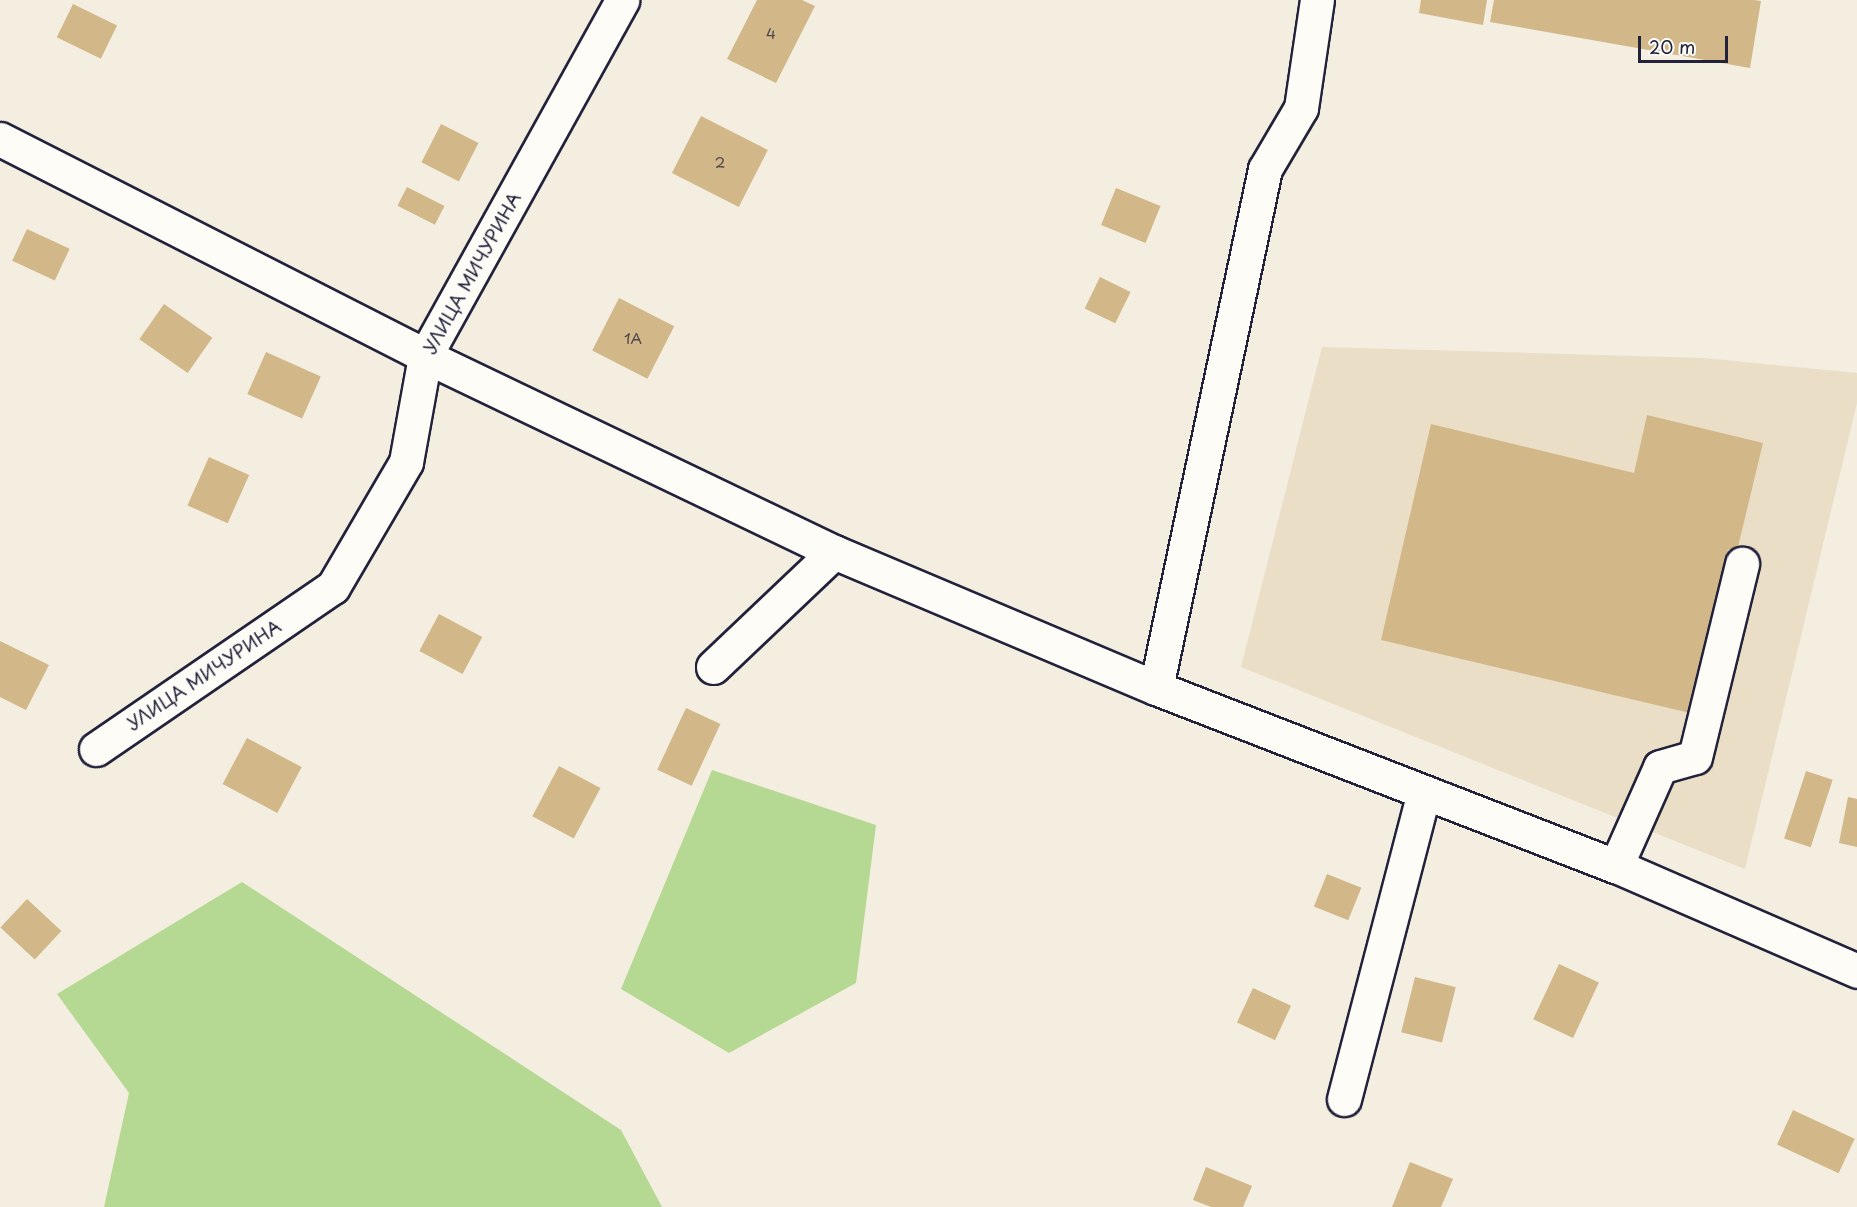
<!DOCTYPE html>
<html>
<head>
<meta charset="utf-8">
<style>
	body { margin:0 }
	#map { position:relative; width:1857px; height:1207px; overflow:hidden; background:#f4eee1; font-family:"Playpen Sans",sans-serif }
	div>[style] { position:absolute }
	.built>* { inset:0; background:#eadec6 }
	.green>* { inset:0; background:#b5d892 }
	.building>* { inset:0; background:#d2b788; transform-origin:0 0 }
	.roads { filter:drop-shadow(2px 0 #22223b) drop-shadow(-2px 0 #22223b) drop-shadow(0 2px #22223b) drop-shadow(0 -2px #22223b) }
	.minor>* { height:33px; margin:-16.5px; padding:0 16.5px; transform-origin:16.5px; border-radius:16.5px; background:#fdfcf7 }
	span { translate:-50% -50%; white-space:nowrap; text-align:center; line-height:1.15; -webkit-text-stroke:4.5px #fdfcf7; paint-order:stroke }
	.number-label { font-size:15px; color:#4e474e }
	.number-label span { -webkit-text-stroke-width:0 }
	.street-label { font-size:18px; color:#22223b }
	.scale { position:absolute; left:1638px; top:36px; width:90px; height:27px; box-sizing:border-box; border:3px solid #22223b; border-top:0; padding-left:8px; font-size:18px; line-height:21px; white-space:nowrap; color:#22223b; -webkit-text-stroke:4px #fdfcf7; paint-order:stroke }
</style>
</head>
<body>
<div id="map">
	<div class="built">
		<i style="clip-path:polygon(1322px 347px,1705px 358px,1857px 373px,1857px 403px,1745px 869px,1241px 667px)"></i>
	</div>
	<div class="green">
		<i style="clip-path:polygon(712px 770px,876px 825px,856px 983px,729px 1053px,621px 989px)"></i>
		<i style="clip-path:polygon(242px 882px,621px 1130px,662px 1207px,104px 1207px,129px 1093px,57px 994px)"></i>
	</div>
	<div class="building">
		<i style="clip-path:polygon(757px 0,802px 0,815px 6px,776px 83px,727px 59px)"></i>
		<i style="clip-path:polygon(1421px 0,1487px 0,1483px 25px,1419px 13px)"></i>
		<i style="clip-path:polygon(1494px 0,1754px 0,1761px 1px,1750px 68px,1490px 22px)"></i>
		<i style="left:73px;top:4px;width:49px;height:37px;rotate:26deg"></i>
		<i style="left:701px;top:116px;width:75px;height:64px;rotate:27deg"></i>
		<i style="left:441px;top:124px;width:42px;height:43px;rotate:27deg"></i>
		<i style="left:407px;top:187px;width:42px;height:21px;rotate:27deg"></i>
		<i style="left:1116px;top:188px;width:48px;height:40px;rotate:22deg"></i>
		<i style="left:27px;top:229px;width:47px;height:35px;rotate:25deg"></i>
		<i style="left:1100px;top:277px;width:34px;height:35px;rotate:26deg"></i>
		<i style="left:619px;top:298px;width:62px;height:59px;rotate:27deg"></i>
		<i style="left:164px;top:304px;width:59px;height:43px;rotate:35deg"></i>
		<i style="left:266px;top:352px;width:60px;height:46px;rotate:24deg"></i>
		<i style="clip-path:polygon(1647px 415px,1763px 443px,1737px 551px,1728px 549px,1690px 713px,1381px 640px,1431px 424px,1634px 473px)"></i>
		<i style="left:209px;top:457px;width:44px;height:53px;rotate:24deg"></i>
		<i style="left:439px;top:614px;width:49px;height:42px;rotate:28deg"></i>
		<i style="clip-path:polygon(0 641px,49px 665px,26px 710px,0 697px)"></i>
		<i style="left:686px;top:708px;width:38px;height:68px;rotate:25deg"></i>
		<i style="left:247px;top:738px;width:62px;height:52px;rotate:28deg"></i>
		<i style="left:559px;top:766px;width:47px;height:57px;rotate:28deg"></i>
		<i style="left:1806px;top:771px;width:28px;height:71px;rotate:18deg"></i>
		<i style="clip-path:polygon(1848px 797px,1857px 799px,1857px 847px,1839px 843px)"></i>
		<i style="left:1327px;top:874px;width:37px;height:35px;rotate:22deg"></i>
		<i style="left:27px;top:899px;width:47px;height:39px;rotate:43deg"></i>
		<i style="left:1559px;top:964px;width:44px;height:61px;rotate:25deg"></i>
		<i style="left:1415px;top:977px;width:42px;height:57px;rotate:14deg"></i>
		<i style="left:1253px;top:988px;width:42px;height:38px;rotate:25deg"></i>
		<i style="left:1793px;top:1110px;width:68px;height:38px;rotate:25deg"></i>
		<i style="clip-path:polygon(1410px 1162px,1453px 1179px,1441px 1207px,1392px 1207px)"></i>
		<i style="clip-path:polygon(1206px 1167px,1252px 1186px,1243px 1207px,1211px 1207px,1193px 1200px)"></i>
	</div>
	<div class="roads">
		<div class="minor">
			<i style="left:0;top:139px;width:477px;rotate:27deg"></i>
			<i style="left:425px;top:356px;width:454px;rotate:25.6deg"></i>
			<i style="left:834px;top:552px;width:350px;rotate:22.9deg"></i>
			<i style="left:1156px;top:688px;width:493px;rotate:21.2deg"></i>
			<i style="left:1616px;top:866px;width:263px;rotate:23.5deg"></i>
			<i style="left:713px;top:667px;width:167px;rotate:-43.5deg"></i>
			<i style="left:1156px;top:688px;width:530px;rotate:-78.14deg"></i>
			<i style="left:1265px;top:169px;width:71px;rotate:-59.5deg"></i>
			<i style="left:1301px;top:108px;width:109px;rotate:-81.6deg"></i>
			<i style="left:96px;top:749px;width:287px;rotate:-34.4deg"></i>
			<i style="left:333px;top:587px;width:145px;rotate:-59.7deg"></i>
			<i style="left:406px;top:462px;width:108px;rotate:-79.8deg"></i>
			<i style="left:425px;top:356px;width:407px;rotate:-61deg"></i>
			<i style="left:1616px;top:866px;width:108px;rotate:-66deg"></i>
			<i style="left:1660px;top:767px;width:36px;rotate:-16deg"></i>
			<i style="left:1695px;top:757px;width:199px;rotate:-76.3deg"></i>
			<i style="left:1344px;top:1099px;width:317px;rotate:-75.4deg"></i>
		</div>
	</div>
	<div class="number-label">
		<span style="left:771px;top:33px">4</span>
		<span style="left:720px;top:162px">2</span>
		<span style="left:633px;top:338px">1А</span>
	</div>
	<div class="street-label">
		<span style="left:472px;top:273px;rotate:-61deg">УЛИЦА МИЧУРИНА</span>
		<span style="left:204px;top:675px;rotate:-34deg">УЛИЦА МИЧУРИНА</span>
	</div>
	<div class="scale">20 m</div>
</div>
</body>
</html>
